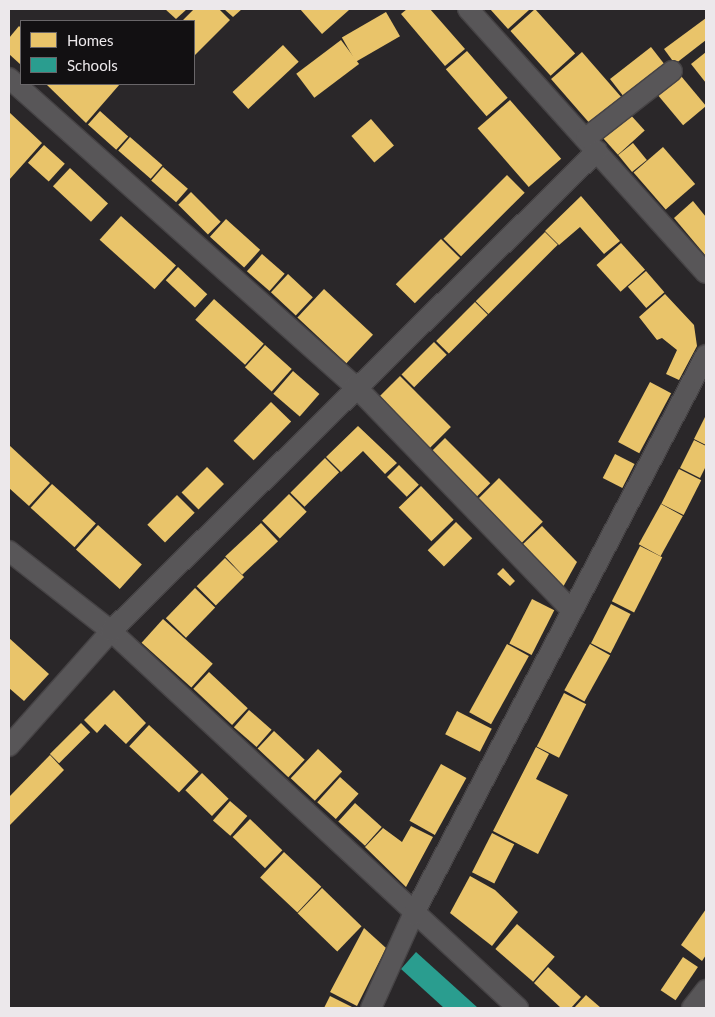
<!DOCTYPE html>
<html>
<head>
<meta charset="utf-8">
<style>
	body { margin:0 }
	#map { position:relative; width:715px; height:1017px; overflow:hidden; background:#2a2729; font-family:Lato,sans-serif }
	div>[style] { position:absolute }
	.homes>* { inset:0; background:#e9c46a; transform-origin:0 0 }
	.schools>* { inset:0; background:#2a9d8f }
	.roads { filter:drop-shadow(1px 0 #464345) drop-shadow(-1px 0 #464345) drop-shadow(0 1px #464345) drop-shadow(0 -1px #464345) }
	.minor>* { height:20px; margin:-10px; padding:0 10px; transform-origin:10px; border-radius:10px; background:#585658 }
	span { translate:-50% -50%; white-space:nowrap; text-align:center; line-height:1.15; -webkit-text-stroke:5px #121012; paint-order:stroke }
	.frame { position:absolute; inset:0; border:10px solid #ece8eb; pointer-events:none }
	.legend { position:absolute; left:20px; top:20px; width:175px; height:65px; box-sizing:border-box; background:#121012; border:1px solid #696669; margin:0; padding:6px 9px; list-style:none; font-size:15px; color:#ece8eb }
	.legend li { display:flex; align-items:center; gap:10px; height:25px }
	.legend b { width:25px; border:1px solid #696669 }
</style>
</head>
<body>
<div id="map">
	<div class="homes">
		<i style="clip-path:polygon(165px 9px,187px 9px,176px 19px)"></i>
		<i style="clip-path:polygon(194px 9px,219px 9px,230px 20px,194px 56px,194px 21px,182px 21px)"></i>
		<i style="clip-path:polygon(224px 9px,242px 9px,233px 17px)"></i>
		<i style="clip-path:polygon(300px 9px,348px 9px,349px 10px,322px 34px)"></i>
		<i style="clip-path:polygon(407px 9px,430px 9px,465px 49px,445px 66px,401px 14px)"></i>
		<i style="clip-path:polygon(490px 9px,528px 9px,529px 10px,508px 29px)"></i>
		<i style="left:535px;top:9px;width:60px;height:33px;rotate:48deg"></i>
		<i style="left:386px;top:12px;width:28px;height:51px;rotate:60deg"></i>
		<i style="clip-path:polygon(706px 18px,706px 40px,675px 64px,664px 49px)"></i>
		<i style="clip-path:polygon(19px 26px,21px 28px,21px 65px,9px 54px,9px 38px)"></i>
		<i style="left:341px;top:40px;width:30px;height:56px;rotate:53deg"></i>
		<i style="left:283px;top:45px;width:23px;height:69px;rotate:47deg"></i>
		<i style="left:651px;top:47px;width:24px;height:52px;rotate:52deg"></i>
		<i style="left:467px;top:51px;width:62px;height:28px;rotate:49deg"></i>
		<i style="left:582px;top:52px;width:64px;height:41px;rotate:49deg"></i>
		<i style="clip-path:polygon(706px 52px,706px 83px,691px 64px)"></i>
		<i style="left:681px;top:76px;width:39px;height:30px;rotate:50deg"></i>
		<i style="clip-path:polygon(46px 84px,120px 84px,86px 123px)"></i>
		<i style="left:510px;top:100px;width:78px;height:43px;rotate:49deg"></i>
		<i style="left:100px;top:111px;width:38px;height:18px;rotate:42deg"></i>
		<i style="clip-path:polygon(9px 112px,42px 143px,9px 180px)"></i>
		<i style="left:628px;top:112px;width:25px;height:36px;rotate:48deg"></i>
		<i style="left:371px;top:119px;width:35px;height:26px;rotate:49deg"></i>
		<i style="left:130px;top:137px;width:43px;height:18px;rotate:41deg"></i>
		<i style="left:633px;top:143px;width:22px;height:19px;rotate:51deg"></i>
		<i style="left:44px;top:145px;width:28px;height:24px;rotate:42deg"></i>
		<i style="left:663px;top:147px;width:49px;height:39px;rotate:49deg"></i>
		<i style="left:163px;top:167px;width:33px;height:18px;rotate:41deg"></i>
		<i style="left:70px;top:168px;width:52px;height:25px;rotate:43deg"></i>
		<i style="left:507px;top:175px;width:25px;height:90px;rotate:45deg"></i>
		<i style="left:191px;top:192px;width:42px;height:18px;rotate:45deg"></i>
		<i style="clip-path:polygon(581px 196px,620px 241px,604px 254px,580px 227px,559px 245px,545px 231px)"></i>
		<i style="clip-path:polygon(693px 201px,706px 217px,706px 256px,674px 218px)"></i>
		<i style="left:121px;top:216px;width:74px;height:32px;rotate:42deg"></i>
		<i style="left:226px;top:219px;width:46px;height:24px;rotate:42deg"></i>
		<i style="left:545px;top:232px;width:18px;height:98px;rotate:45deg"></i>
		<i style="left:441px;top:239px;width:27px;height:64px;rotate:45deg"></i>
		<i style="left:621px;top:243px;width:36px;height:33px;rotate:48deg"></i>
		<i style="left:262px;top:254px;width:30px;height:23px;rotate:41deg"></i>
		<i style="left:178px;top:267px;width:40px;height:18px;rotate:43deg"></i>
		<i style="left:646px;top:271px;width:28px;height:24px;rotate:49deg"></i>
		<i style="left:288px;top:274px;width:34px;height:25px;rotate:43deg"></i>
		<i style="left:324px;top:289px;width:67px;height:39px;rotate:43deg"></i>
		<i style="clip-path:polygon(665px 294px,694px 325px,697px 346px,679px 380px,666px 374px,677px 350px,662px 338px,657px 340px,639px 317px)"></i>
		<i style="left:214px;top:299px;width:67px;height:28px;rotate:42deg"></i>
		<i style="left:475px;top:302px;width:18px;height:55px;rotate:45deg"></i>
		<i style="left:434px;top:342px;width:18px;height:46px;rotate:45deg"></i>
		<i style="left:265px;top:345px;width:36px;height:30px;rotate:42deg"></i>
		<i style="left:293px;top:371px;width:35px;height:30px;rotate:41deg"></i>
		<i style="left:400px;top:376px;width:72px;height:33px;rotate:45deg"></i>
		<i style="left:650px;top:382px;width:24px;height:68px;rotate:28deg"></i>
		<i style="left:271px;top:402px;width:28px;height:54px;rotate:44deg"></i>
		<i style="clip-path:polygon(706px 415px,706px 445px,694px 439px)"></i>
		<i style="clip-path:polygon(358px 426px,397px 463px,385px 474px,363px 451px,341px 472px,326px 457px)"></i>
		<i style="left:445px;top:438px;width:64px;height:21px;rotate:45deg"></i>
		<i style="clip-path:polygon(694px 440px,706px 446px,706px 466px,700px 478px,680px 468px)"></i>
		<i style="clip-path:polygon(9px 445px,50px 483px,29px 506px,9px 488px)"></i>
		<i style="left:615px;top:454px;width:22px;height:27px;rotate:27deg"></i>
		<i style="left:325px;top:458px;width:20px;height:49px;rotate:45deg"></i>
		<i style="left:399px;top:465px;width:28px;height:17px;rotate:45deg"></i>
		<i style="left:207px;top:467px;width:24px;height:36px;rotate:45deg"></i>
		<i style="left:679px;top:469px;width:25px;height:39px;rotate:27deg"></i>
		<i style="left:499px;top:478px;width:62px;height:30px;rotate:45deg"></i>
		<i style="left:52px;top:484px;width:59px;height:32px;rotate:42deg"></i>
		<i style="left:421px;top:486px;width:47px;height:31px;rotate:46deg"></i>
		<i style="left:289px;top:494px;width:25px;height:38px;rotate:45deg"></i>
		<i style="left:177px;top:495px;width:25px;height:42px;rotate:45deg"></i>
		<i style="left:661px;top:504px;width:25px;height:46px;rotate:29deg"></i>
		<i style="left:456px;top:522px;width:23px;height:40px;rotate:45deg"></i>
		<i style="left:261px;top:523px;width:25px;height:49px;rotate:47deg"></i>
		<i style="left:98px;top:525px;width:59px;height:33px;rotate:42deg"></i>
		<i style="clip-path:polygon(542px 526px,577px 562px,563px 587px,522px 545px)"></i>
		<i style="left:640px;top:546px;width:25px;height:62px;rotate:27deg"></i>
		<i style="left:225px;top:558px;width:27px;height:40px;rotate:45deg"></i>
		<i style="clip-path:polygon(503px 568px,515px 581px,510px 586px,497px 574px)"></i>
		<i style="left:195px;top:588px;width:28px;height:42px;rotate:44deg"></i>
		<i style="left:532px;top:599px;width:25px;height:50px;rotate:27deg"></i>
		<i style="left:611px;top:604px;width:22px;height:44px;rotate:27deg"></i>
		<i style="left:163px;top:619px;width:67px;height:32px;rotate:42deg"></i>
		<i style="clip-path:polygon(9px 638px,49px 674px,24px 701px,9px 688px)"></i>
		<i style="left:507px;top:644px;width:25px;height:78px;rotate:29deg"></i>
		<i style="left:590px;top:644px;width:23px;height:53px;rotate:29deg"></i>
		<i style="left:209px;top:672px;width:53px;height:23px;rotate:43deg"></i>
		<i style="clip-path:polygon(114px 690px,146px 723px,126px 744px,105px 724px,97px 733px,84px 720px)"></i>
		<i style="left:564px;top:693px;width:25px;height:60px;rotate:27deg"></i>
		<i style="left:249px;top:710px;width:30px;height:23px;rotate:41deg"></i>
		<i style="left:457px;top:711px;width:39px;height:26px;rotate:27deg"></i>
		<i style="left:81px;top:723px;width:13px;height:44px;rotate:45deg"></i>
		<i style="left:149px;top:725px;width:68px;height:29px;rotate:43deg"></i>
		<i style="left:274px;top:731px;width:42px;height:24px;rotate:43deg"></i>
		<i style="clip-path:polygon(536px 747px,549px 754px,536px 779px,568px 795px,538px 854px,493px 831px)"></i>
		<i style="left:318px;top:749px;width:33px;height:40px;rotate:43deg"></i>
		<i style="clip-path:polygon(50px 755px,64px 770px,9px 826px,9px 797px)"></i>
		<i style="left:441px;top:764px;width:29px;height:65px;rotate:29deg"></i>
		<i style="left:202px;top:773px;width:37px;height:24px;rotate:44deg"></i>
		<i style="left:340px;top:777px;width:25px;height:34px;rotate:42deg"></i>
		<i style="left:230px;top:801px;width:23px;height:26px;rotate:41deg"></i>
		<i style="left:355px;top:803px;width:36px;height:25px;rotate:42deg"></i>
		<i style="left:250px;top:819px;width:45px;height:25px;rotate:44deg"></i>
		<i style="clip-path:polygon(411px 826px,433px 837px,406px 887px,365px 847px,383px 828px,402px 842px)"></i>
		<i style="left:492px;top:833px;width:25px;height:44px;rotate:27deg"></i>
		<i style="left:284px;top:852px;width:51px;height:35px;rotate:43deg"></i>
		<i style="clip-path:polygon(470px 876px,495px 890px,518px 912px,492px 946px,450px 913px)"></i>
		<i style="left:322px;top:888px;width:55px;height:35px;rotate:44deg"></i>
		<i style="clip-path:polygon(706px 909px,706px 955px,702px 961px,681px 945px)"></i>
		<i style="left:517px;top:924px;width:50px;height:33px;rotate:41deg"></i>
		<i style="clip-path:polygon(364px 928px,386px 948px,357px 1006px,330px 992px)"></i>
		<i style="left:683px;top:957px;width:18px;height:40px;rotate:34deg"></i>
		<i style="clip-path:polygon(548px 967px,581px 997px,571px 1008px,561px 1008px,534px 983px)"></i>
		<i style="clip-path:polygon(586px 995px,601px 1008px,574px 1008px)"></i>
		<i style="clip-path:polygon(330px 996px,354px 1008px,324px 1008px)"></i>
	</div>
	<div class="schools">
		<i style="clip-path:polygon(416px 952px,478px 1008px,444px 1008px,401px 969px)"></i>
	</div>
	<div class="roads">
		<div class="minor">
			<i style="left:468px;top:9px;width:355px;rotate:48deg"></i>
			<i style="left:9px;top:78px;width:465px;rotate:41.7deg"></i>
			<i style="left:356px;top:387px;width:311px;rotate:46deg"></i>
			<i style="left:586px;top:138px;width:109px;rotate:-37.9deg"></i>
			<i style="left:9px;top:551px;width:130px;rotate:38.1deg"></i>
			<i style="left:111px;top:631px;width:555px;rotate:42.81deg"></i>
			<i style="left:9px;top:746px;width:154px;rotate:-48.4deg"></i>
			<i style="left:111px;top:631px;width:683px;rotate:-44.64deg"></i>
			<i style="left:371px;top:1008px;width:102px;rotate:-65.7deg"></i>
			<i style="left:413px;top:915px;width:632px;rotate:-62.38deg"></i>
			<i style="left:692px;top:1008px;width:23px;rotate:-52deg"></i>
		</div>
	</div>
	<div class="frame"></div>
	<ul class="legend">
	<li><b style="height:14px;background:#e9c46a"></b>Homes</li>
	<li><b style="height:14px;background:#2a9d8f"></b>Schools</li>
	</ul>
</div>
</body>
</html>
